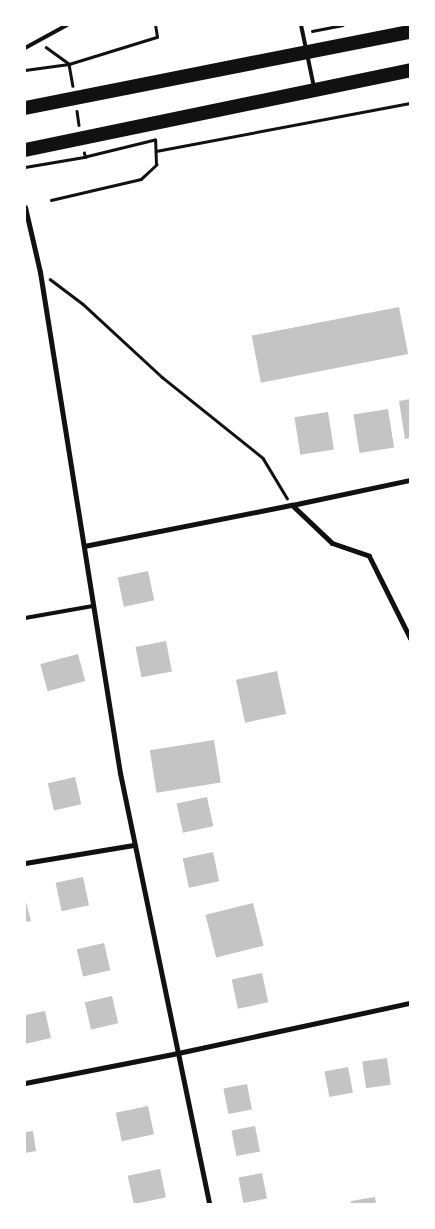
<!DOCTYPE html>
<html>
<head>
<meta charset="utf-8">
<style>
	body { margin:0 }
	#map { position:relative; width:435px; height:1229px; overflow:hidden; background:#fff; font-family:"IBM Plex Sans",sans-serif }
	div>[style] { position:absolute }
	.building>* { inset:0; background:#c4c4c4; transform-origin:0 0 }
	.path>* { height:2.5px; margin:-1.25px; padding:0 1.25px; transform-origin:1.25px; border-radius:1.25px; background:#111 }
	.service>* { height:4px; margin:-2px; padding:0 2px; transform-origin:2px; border-radius:2px; background:#111 }
	.minor>* { height:5px; margin:-2.5px; padding:0 2.5px; transform-origin:2.5px; border-radius:2.5px; background:#111 }
	.trunk>* { height:14px; margin:-7px; padding:0 7px; transform-origin:7px; border-radius:7px; background:#111 }
	span { translate:-50% -50%; white-space:nowrap; text-align:center; line-height:1.15; -webkit-text-stroke:4px #fff; paint-order:stroke }
	.frame { position:absolute; inset:0; border:26px solid #fff; pointer-events:none }
</style>
</head>
<body>
<div id="map">
	<div class="building">
		<i style="left:399px;top:307px;width:48px;height:150px;rotate:79deg"></i>
		<i style="clip-path:polygon(410px 399px,410px 438px,405px 439px,399px 401px)"></i>
		<i style="left:388px;top:409px;width:39px;height:35px;rotate:81deg"></i>
		<i style="left:328px;top:412px;width:38px;height:34px;rotate:81deg"></i>
		<i style="left:148px;top:571px;width:30px;height:31px;rotate:78deg"></i>
		<i style="left:166px;top:641px;width:31px;height:31px;rotate:79deg"></i>
		<i style="left:78px;top:654px;width:28px;height:39px;rotate:75deg"></i>
		<i style="left:277px;top:671px;width:44px;height:42px;rotate:78deg"></i>
		<i style="left:214px;top:740px;width:43px;height:65px;rotate:81deg"></i>
		<i style="left:75px;top:777px;width:28px;height:28px;rotate:77deg"></i>
		<i style="left:207px;top:797px;width:30px;height:31px;rotate:78deg"></i>
		<i style="left:213px;top:852px;width:30px;height:31px;rotate:78deg"></i>
		<i style="left:83px;top:877px;width:29px;height:28px;rotate:78deg"></i>
		<i style="clip-path:polygon(25px 898px,31px 921px,25px 922px)"></i>
		<i style="left:253px;top:903px;width:44px;height:49px;rotate:76deg"></i>
		<i style="left:104px;top:943px;width:28px;height:28px;rotate:77deg"></i>
		<i style="left:262px;top:973px;width:30px;height:31px;rotate:78deg"></i>
		<i style="left:112px;top:996px;width:28px;height:28px;rotate:77deg"></i>
		<i style="clip-path:polygon(45px 1011px,51px 1038px,25px 1044px,25px 1015px)"></i>
		<i style="left:387px;top:1058px;width:27px;height:25px;rotate:82deg"></i>
		<i style="left:348px;top:1067px;width:26px;height:24px;rotate:79deg"></i>
		<i style="left:247px;top:1084px;width:26px;height:24px;rotate:79deg"></i>
		<i style="left:148px;top:1106px;width:29px;height:33px;rotate:78deg"></i>
		<i style="left:255px;top:1126px;width:26px;height:24px;rotate:79deg"></i>
		<i style="clip-path:polygon(33px 1131px,36px 1151px,25px 1153px,25px 1132px)"></i>
		<i style="left:160px;top:1169px;width:29px;height:33px;rotate:78deg"></i>
		<i style="left:262px;top:1173px;width:26px;height:24px;rotate:79deg"></i>
		<i style="clip-path:polygon(375px 1197px,376px 1204px,351px 1204px,351px 1201px)"></i>
	</div>
	<div class="path">
		<i style="left:312px;top:31px;width:31px;rotate:-11deg"></i>
		<i style="left:46px;top:47px;width:29px;rotate:36deg"></i>
		<i style="left:69px;top:64px;width:92px;rotate:-17.1deg"></i>
		<i style="left:157px;top:37px;width:12px;rotate:-99deg"></i>
		<i style="left:25px;top:70px;width:44px;rotate:-7.8deg"></i>
		<i style="left:69px;top:64px;width:22px;rotate:80deg"></i>
		<i style="left:77px;top:111px;width:14px;rotate:82deg"></i>
		<i style="left:156px;top:151px;width:258px;rotate:-10.7deg"></i>
		<i style="left:25px;top:167px;width:61px;rotate:-9.5deg"></i>
		<i style="left:51px;top:200px;width:92px;rotate:-13.1deg"></i>
		<i style="left:141px;top:179px;width:21px;rotate:-43deg"></i>
		<i style="left:156px;top:165px;width:25px;rotate:-92deg"></i>
		<i style="left:155px;top:140px;width:72px;rotate:166.3deg"></i>
		<i style="left:85px;top:157px;width:4px;rotate:-104deg"></i>
		<i style="left:50px;top:279px;width:41px;rotate:37.1deg"></i>
		<i style="left:83px;top:304px;width:108px;rotate:42.7deg"></i>
		<i style="left:162px;top:377px;width:129px;rotate:38.7deg"></i>
		<i style="left:263px;top:458px;width:47px;rotate:59deg"></i>
	</div>
	<div class="service">
		<i style="left:301px;top:25px;width:63px;rotate:78.2deg"></i>
		<i style="left:25px;top:48px;width:48px;rotate:-28.7deg"></i>
		<i style="left:25px;top:618px;width:69px;rotate:-10deg"></i>
	</div>
	<div class="minor">
		<i style="left:25px;top:207px;width:67px;rotate:77deg"></i>
		<i style="left:40px;top:272px;width:507px;rotate:80.93deg"></i>
		<i style="left:120px;top:773px;width:440px;rotate:78.3deg"></i>
		<i style="left:292px;top:505px;width:121px;rotate:-12deg"></i>
		<i style="left:84px;top:546px;width:212px;rotate:-11.2deg"></i>
		<i style="left:292px;top:505px;width:55px;rotate:43.5deg"></i>
		<i style="left:332px;top:543px;width:39px;rotate:19deg"></i>
		<i style="left:369px;top:556px;width:92px;rotate:63.4deg"></i>
		<i style="left:25px;top:863px;width:110px;rotate:-9.4deg"></i>
		<i style="left:25px;top:1083px;width:156px;rotate:-11.1deg"></i>
		<i style="left:178px;top:1053px;width:237px;rotate:-12.2deg"></i>
	</div>
	<div class="trunk">
		<i style="left:25px;top:108px;width:392px;rotate:-11.2deg"></i>
		<i style="left:25px;top:150px;width:393px;rotate:-11.7deg"></i>
	</div>
	<div class="frame"></div>
</div>
</body>
</html>
